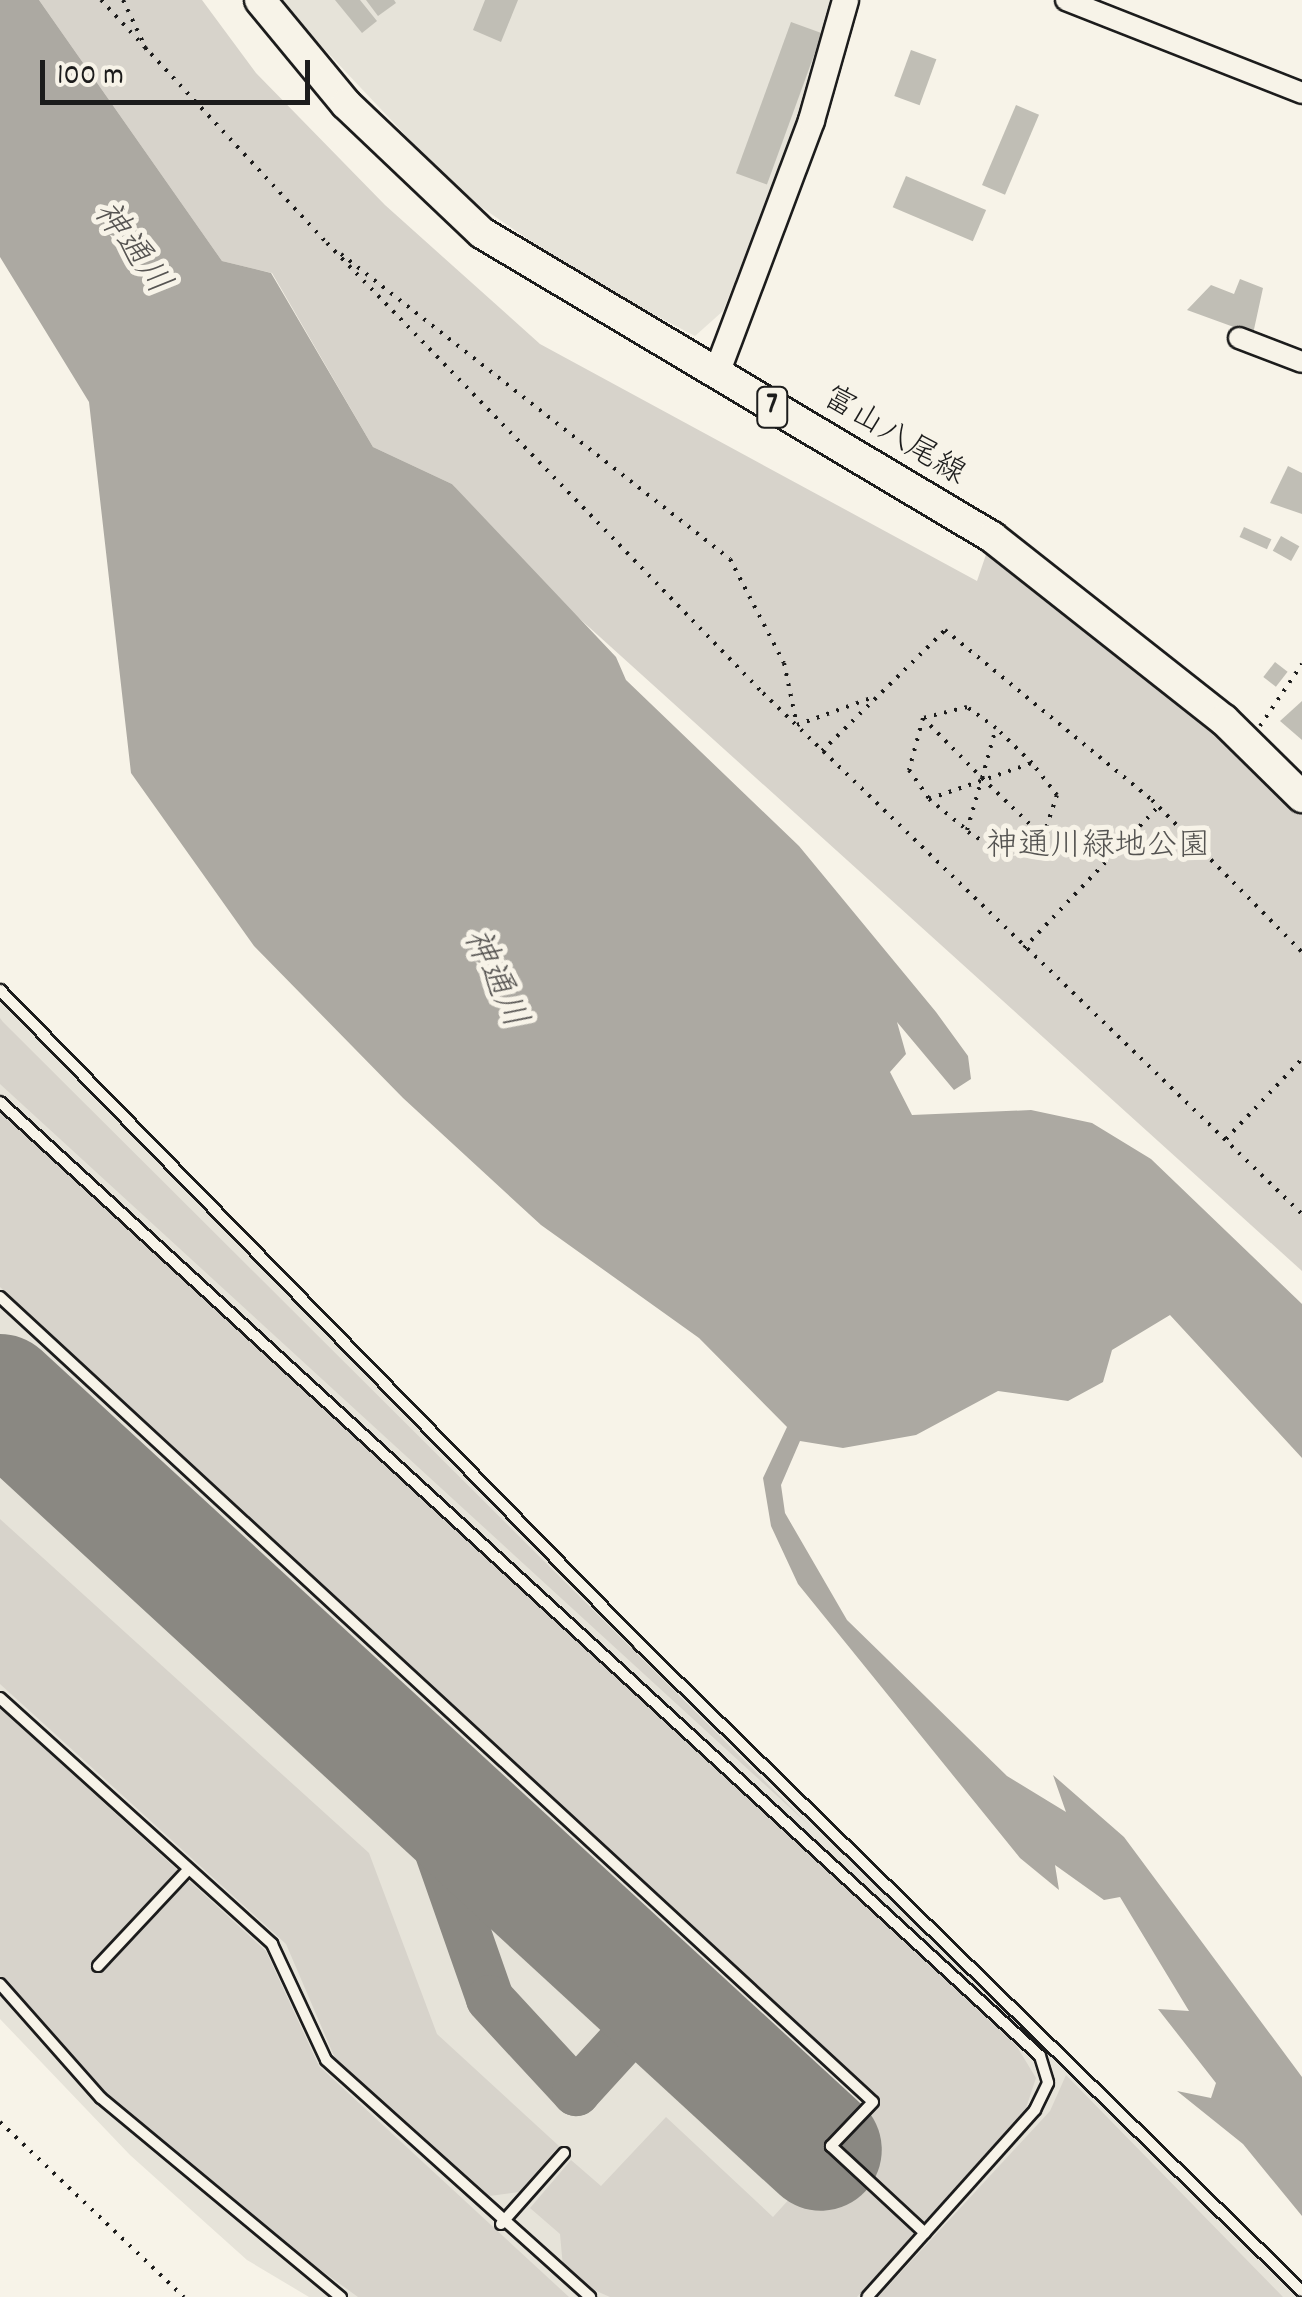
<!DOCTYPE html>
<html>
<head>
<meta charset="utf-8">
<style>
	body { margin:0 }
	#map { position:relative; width:1302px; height:2297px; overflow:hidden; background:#f7f3e8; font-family:Dekko,"Klee One",sans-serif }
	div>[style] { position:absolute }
	.built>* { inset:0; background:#e6e3d9 }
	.green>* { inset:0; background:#d7d3cb }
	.water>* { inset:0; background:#aca9a2 }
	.taxiway>* { height:48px; margin:-24px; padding:0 24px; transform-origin:24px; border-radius:24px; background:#8a8882 }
	.runway>* { height:122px; margin:-61px; padding:0 61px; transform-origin:61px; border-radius:61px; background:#8a8882 }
	.building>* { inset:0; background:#c0beb5; transform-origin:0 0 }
	.path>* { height:4px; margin-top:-2px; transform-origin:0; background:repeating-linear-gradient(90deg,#1c1c1c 0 2.5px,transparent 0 10.5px) }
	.roads { filter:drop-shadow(2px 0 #1c1c1c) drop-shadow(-2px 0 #1c1c1c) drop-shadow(0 2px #1c1c1c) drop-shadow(0 -2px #1c1c1c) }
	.service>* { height:10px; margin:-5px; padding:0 5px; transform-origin:5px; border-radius:5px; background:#f7f3e8 }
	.minor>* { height:20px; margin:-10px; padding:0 10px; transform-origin:10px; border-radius:10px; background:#f7f3e8 }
	.tertiary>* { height:25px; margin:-12.5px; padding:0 12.5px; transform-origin:12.5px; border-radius:12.5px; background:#f7f3e8 }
	.primary>* { height:30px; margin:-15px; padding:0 15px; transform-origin:15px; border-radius:15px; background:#f7f3e8 }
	span { translate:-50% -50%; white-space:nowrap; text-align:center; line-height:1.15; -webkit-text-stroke:10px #f7f3e8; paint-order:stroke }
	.shield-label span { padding:2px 8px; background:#f7f3e8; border:2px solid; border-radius:8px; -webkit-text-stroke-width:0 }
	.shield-label { font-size:30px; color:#1c1c1c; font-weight:700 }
	.street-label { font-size:32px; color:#1c1c1c }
	.park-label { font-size:32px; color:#545351 }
	.water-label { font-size:35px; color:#565452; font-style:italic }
	.scale { position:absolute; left:40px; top:60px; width:270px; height:45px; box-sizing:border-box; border:5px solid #1c1c1c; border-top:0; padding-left:12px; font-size:30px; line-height:35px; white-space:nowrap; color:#1c1c1c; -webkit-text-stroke:8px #f7f3e8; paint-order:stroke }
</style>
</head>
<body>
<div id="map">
	<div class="built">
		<i style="clip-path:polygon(278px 0,830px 0,800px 118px,723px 311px,695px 336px,588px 280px,459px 192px)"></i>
		<i style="clip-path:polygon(0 994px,86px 1090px,1302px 2286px,1302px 2297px,309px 2297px,247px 2260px,130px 2155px,0 2019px)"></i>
	</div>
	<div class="green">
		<i style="clip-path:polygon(39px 0,202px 0,256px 73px,385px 205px,540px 344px,977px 581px,992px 537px,1302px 797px,1302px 1271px,518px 563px,452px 484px,373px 447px,272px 273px,222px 261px)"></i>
		<i style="clip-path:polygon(0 1018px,3px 1022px,811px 1827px,0 1084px)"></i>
		<i style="clip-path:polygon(0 1110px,1016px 2045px,1036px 2078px,1026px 2108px,925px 2222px,838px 2147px,880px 2100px,0 1287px)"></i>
		<i style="clip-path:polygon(0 1519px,369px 1853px,437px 2034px,559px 2146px,519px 2192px,482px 2197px,337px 2063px,286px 1944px,0 1684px)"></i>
		<i style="clip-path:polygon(0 1708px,266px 1951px,319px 2066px,569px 2297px,358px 2297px,196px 2180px,41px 2028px,0 1981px)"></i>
		<i style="clip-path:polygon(1066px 2075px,1283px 2297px,878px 2297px,1050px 2111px)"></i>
		<i style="clip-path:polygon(666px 2117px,773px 2217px,830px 2154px,916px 2232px,857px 2297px,610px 2297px,578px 2283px,563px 2267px,560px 2234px,530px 2208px,571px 2160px,601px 2186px)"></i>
	</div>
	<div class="water">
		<i style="clip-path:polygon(0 0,39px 0,222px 261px,271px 273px,373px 447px,452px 484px,616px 657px,626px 680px,799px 846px,936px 1012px,968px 1056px,971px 1079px,954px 1090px,897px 1022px,906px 1054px,890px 1072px,912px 1115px,1031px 1110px,1092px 1123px,1151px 1159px,1302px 1304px,1302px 1458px,1170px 1315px,1112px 1350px,1103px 1382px,1068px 1401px,998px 1391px,916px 1435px,843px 1448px,800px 1441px,781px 1485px,785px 1513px,847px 1620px,1007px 1776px,1066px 1812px,1053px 1775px,1124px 1837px,1302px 2077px,1302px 2216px,1243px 2144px,1177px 2091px,1211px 2098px,1216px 2083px,1158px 2009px,1189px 2011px,1120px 1897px,1104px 1900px,1055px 1865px,1059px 1890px,1020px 1858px,798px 1584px,771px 1526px,763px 1478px,787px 1427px,699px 1338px,541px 1225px,403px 1098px,254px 946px,131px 773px,89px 402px,0 257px)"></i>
	</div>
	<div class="taxiway">
		<i style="left:411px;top:1773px;width:239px;rotate:70.7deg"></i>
		<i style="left:490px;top:1999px;width:127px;rotate:47.2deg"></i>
		<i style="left:576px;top:2092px;width:123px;rotate:-47.6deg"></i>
	</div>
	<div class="runway">
		<i style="left:0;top:1395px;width:1115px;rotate:42.6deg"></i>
	</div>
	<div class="building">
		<i style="clip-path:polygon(335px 0,360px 0,377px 21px,362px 33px)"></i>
		<i style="clip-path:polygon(366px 0,394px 0,396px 3px,378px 16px)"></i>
		<i style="clip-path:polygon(485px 0,518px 0,501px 42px,473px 30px)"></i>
		<i style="left:791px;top:22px;width:33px;height:161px;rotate:20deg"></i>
		<i style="left:911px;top:50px;width:27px;height:49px;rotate:20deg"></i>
		<i style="left:1016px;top:105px;width:25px;height:87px;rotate:23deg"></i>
		<i style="left:906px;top:176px;width:87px;height:34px;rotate:23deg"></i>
		<i style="clip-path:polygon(1240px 279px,1263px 288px,1253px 334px,1187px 310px,1211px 285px,1234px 294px)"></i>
		<i style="clip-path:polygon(1288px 466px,1302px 473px,1302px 514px,1270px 503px)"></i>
		<i style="left:1244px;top:527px;width:30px;height:11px;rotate:24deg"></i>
		<i style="left:1281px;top:536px;width:21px;height:17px;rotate:29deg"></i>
		<i style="left:1275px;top:662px;width:16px;height:19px;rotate:38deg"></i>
		<i style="clip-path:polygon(1302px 701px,1302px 740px,1280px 721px)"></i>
	</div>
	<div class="path">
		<i style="left:101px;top:0;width:330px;rotate:47.1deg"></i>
		<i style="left:123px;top:0;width:59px;rotate:64.7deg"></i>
		<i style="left:327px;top:243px;width:627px;rotate:45.91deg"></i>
		<i style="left:763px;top:693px;width:750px;rotate:44.03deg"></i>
		<i style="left:341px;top:254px;width:494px;rotate:38.1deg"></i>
		<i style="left:730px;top:559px;width:117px;rotate:62.6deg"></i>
		<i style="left:784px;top:663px;width:63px;rotate:78.2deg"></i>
		<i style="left:797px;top:725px;width:82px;rotate:-20deg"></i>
		<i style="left:923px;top:718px;width:54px;rotate:105.1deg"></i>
		<i style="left:909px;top:770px;width:35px;rotate:55deg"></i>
		<i style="left:929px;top:799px;width:49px;rotate:39.2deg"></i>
		<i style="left:967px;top:830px;width:54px;rotate:-73.9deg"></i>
		<i style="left:982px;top:778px;width:52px;rotate:-74.4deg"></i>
		<i style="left:996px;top:728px;width:36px;rotate:-144deg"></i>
		<i style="left:967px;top:707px;width:45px;rotate:166deg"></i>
		<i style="left:923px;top:718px;width:84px;rotate:45.5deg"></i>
		<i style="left:982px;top:778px;width:85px;rotate:44deg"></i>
		<i style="left:1260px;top:726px;width:75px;rotate:-55.9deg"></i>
		<i style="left:822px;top:751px;width:173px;rotate:-44.5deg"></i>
		<i style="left:945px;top:630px;width:268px;rotate:39.4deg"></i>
		<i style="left:1152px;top:800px;width:214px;rotate:45.4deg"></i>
		<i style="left:929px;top:799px;width:109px;rotate:-19.3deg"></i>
		<i style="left:1032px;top:763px;width:50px;rotate:-135.8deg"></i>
		<i style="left:968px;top:832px;width:46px;rotate:31.6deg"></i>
		<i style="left:1007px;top:856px;width:41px;rotate:-27.8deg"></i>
		<i style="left:1043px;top:837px;width:44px;rotate:-71.6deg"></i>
		<i style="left:1057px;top:795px;width:41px;rotate:-128deg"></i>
		<i style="left:1024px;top:948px;width:195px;rotate:-46.5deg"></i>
		<i style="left:1226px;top:1139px;width:110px;rotate:-46.5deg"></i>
		<i style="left:0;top:2122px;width:254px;rotate:43.6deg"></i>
	</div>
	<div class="roads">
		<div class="service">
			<i style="left:0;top:990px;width:914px;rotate:45.66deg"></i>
			<i style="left:639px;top:1644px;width:926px;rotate:44.3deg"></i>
			<i style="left:0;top:1102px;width:1411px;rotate:42.53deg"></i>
			<i style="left:1040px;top:2056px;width:28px;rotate:73deg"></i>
			<i style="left:1048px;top:2083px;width:30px;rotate:116deg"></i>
			<i style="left:1035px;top:2110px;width:251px;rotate:131.9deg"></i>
			<i style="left:0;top:1297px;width:1187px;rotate:42.68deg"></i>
			<i style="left:873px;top:2102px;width:61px;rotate:133.7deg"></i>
			<i style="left:831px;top:2146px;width:128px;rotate:42.8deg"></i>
			<i style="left:0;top:1698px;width:367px;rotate:42.1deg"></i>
			<i style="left:272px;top:1944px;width:128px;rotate:65deg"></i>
			<i style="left:326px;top:2060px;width:355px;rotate:41.9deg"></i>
			<i style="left:98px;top:1966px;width:130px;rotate:-46.9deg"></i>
			<i style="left:0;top:1984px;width:152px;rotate:48.5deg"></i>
			<i style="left:101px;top:2098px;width:312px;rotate:39.7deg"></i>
			<i style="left:501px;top:2224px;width:95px;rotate:-48.4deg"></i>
		</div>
		<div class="minor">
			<i style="left:1066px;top:0;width:254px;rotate:21.5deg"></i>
			<i style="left:1239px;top:338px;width:67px;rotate:20.9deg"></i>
		</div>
		<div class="tertiary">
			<i style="left:716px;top:373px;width:270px;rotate:-69.4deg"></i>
			<i style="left:811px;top:120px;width:125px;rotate:-74.2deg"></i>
		</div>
		<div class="primary">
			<i style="left:260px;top:0;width:135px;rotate:50.4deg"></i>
			<i style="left:346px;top:104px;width:187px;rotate:43.5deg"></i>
			<i style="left:482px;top:233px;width:594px;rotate:30.8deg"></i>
			<i style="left:992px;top:537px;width:295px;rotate:38.3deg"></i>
			<i style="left:1224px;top:720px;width:110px;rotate:44.6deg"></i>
		</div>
	</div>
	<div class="shield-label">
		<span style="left:772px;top:407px">7</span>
	</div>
	<div class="street-label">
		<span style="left:893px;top:438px;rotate:31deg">富山八尾線</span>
	</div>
	<div class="park-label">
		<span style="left:1098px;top:848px">神通川緑地公園</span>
	</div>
	<div class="water-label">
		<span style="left:130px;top:249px;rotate:54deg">神通川</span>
		<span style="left:493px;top:979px;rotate:65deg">神通川</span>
	</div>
	<div class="scale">100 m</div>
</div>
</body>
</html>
